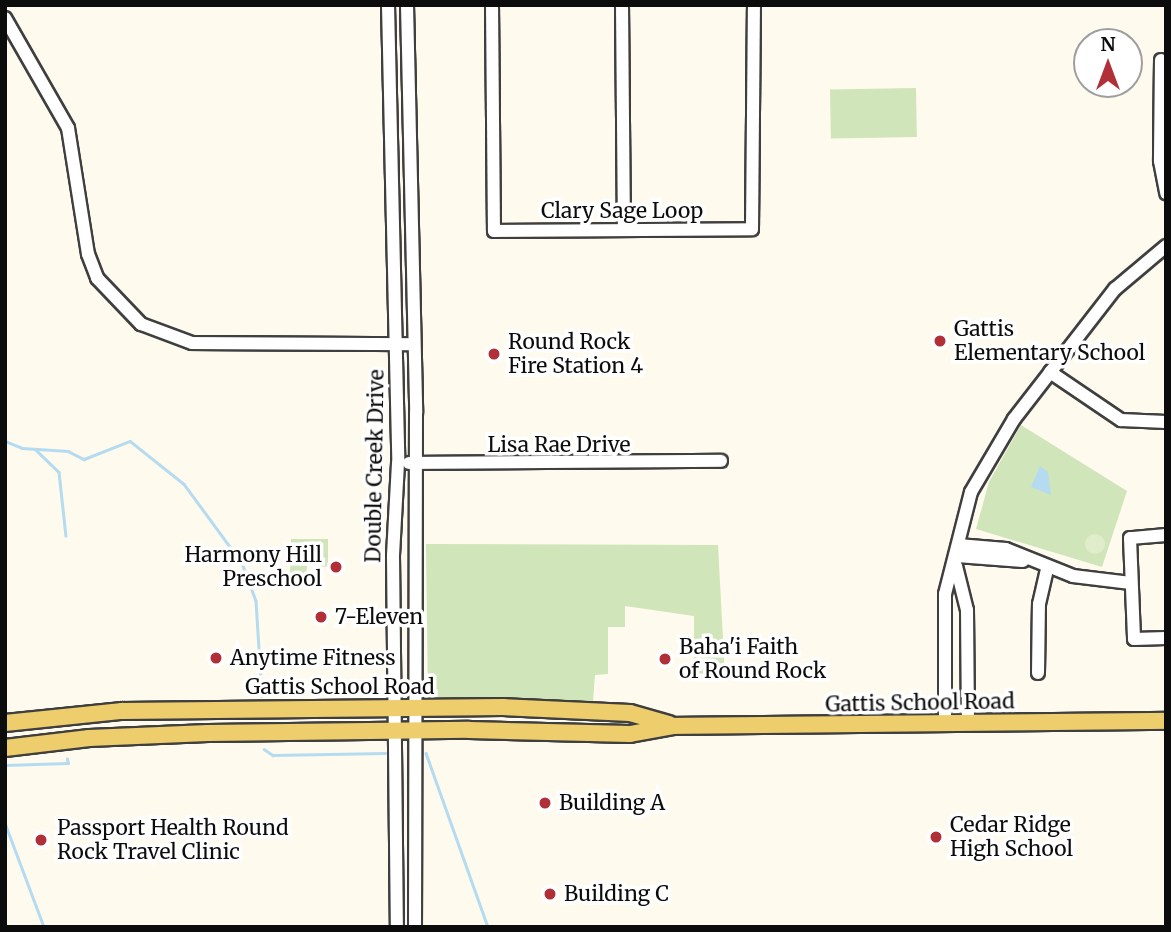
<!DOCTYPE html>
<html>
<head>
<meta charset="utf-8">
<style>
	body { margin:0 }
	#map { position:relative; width:1171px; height:932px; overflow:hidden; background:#fefaed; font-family:Merriweather,serif }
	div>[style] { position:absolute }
	.green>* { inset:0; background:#d0e5b9; transform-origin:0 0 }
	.pitch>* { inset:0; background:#e1edca }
	.round { border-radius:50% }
	.water>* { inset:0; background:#b5dbf1 }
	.stream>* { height:2.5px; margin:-1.25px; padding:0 1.25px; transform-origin:1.25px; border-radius:1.25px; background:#b5dbf1 }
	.roads { filter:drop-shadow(2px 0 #3f3f3f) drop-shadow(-2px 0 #3f3f3f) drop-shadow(0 2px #3f3f3f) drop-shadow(0 -2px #3f3f3f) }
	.minor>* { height:12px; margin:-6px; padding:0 6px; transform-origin:6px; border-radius:6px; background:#fff }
	.major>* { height:16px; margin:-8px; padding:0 8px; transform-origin:8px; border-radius:8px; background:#eecd6c }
	.dots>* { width:19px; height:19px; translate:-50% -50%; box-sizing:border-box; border:4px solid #fff; border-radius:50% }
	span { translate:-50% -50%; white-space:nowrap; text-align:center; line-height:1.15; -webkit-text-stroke:7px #fff; paint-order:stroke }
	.street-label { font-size:21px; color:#0c0c0c }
	.poi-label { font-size:21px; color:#0c0c0c }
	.left { translate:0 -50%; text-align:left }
	.right { translate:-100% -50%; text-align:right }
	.frame { position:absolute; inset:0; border:7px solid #0c0c0c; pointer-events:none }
	.north { position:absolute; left:1073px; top:28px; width:70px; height:70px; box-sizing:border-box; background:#fff; border:2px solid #9e9e9e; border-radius:50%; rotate:0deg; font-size:19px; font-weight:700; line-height:28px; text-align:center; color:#0c0c0c }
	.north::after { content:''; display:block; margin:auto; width:24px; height:32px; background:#b12f37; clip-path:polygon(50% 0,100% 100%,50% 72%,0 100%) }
</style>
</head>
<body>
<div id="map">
	<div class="green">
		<i style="left:916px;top:88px;width:49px;height:86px;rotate:89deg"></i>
		<i style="clip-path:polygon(1021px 425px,1127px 491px,1102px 567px,976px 529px,989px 482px)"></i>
		<i style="clip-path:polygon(291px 539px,328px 539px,328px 567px,307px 565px,306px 578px,290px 578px)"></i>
		<i style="clip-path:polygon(426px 544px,718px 545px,725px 677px,694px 678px,694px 616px,625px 606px,625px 627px,608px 627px,608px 674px,595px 675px,593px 702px,428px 699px)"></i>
	</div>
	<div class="pitch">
		<i class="round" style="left:1085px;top:534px;width:20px;height:20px"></i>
	</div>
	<div class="water">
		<i style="clip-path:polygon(1040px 466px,1048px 472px,1051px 495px,1031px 487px)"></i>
	</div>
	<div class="stream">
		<i style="left:5px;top:441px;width:18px;rotate:22deg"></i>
		<i style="left:22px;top:448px;width:46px;rotate:3.7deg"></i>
		<i style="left:68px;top:451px;width:18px;rotate:27deg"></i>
		<i style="left:84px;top:459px;width:49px;rotate:-21.4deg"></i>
		<i style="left:130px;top:441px;width:69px;rotate:38.5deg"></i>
		<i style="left:184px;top:484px;width:98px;rotate:53.7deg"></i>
		<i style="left:242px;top:563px;width:40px;rotate:69.8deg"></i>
		<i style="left:256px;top:601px;width:95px;rotate:86.4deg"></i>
		<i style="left:35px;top:449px;width:33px;rotate:44deg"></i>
		<i style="left:59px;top:472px;width:64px;rotate:83.8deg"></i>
		<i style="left:264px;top:749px;width:11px;rotate:34deg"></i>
		<i style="left:273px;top:755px;width:112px;rotate:-1deg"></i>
		<i style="left:426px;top:753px;width:185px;rotate:70.4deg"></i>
		<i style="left:5px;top:765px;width:63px;rotate:-1.8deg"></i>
		<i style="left:68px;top:763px;width:4px;rotate:-104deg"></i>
		<i style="left:5px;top:823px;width:111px;rotate:69.4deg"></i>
	</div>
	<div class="roads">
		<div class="minor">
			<i style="left:388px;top:5px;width:458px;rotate:88.7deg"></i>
			<i style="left:398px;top:463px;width:93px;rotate:93.1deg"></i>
			<i style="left:393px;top:556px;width:371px;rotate:89.4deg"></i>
			<i style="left:407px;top:5px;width:408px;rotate:88.7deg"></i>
			<i style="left:416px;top:413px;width:514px;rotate:90.11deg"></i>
			<i style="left:492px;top:5px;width:226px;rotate:89.5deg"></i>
			<i style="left:494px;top:231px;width:258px;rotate:-0.4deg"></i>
			<i style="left:752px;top:229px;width:224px;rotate:-89.5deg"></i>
			<i style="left:622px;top:5px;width:225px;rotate:89.5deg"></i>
			<i style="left:5px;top:18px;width:127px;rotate:60.2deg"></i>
			<i style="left:68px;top:128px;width:128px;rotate:81deg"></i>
			<i style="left:88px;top:254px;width:26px;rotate:69deg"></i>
			<i style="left:97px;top:278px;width:64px;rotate:46.3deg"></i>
			<i style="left:141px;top:324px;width:54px;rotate:20.4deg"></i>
			<i style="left:192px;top:343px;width:222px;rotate:0.3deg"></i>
			<i style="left:1161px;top:60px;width:101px;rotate:90.6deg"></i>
			<i style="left:1160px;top:161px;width:33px;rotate:79deg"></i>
			<i style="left:1050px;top:372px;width:86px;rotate:34.1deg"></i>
			<i style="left:1121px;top:420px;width:45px;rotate:2.5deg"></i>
			<i style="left:409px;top:463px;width:312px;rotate:-0.4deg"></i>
			<i style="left:1166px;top:535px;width:36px;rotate:175deg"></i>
			<i style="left:1130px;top:538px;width:101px;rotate:87.7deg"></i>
			<i style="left:1134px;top:639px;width:32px;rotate:-2deg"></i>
			<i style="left:958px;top:545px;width:48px;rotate:4.8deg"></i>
			<i style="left:1006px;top:549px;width:72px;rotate:21.9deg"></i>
			<i style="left:1073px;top:576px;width:58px;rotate:6.9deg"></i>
			<i style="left:957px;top:556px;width:66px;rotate:4.3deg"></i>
			<i style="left:956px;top:566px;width:45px;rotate:76deg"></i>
			<i style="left:967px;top:610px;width:114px;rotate:89.5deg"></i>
			<i style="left:1038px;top:673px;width:69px;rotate:-89.2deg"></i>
			<i style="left:1039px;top:604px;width:37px;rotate:-77deg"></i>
			<i style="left:945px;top:724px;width:130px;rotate:-90deg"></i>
			<i style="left:945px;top:594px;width:105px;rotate:-75.7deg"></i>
			<i style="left:971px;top:492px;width:85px;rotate:-59.5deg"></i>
			<i style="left:1014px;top:419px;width:165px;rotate:-52.2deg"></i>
			<i style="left:1115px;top:289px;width:67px;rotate:-40.1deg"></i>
		</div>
		<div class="major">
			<i style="left:5px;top:723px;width:118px;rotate:-5.9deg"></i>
			<i style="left:122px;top:711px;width:381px;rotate:-0.6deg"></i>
			<i style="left:503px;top:707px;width:127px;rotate:2.7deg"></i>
			<i style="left:630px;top:713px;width:41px;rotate:15.8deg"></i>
			<i style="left:5px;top:748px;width:85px;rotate:-6.8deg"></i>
			<i style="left:89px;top:738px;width:119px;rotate:-2.4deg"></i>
			<i style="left:208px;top:733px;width:261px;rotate:-0.7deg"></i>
			<i style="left:469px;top:730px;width:161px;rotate:1.4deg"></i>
			<i style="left:630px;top:734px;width:45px;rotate:-10.3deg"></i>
			<i style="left:674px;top:726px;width:492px;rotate:-0.6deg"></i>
		</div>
	</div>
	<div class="dots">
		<i style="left:940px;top:341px;background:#b12f37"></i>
		<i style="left:494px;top:354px;background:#b12f37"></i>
		<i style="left:336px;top:567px;background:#b12f37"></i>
		<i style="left:321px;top:617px;background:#b12f37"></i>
		<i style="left:216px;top:658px;background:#b12f37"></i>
		<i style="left:665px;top:659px;background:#b12f37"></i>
		<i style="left:545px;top:803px;background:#b12f37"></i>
		<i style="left:936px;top:837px;background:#b12f37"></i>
		<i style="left:41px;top:840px;background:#b12f37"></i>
		<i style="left:550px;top:894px;background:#b12f37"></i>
	</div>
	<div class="street-label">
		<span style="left:622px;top:211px">Clary Sage Loop</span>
		<span style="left:559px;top:445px">Lisa Rae Drive</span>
		<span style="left:375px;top:466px;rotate:-89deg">Double Creek Drive</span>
		<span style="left:340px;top:687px">Gattis School Road</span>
		<span style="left:920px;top:703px;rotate:-1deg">Gattis School Road</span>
	</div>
	<div class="poi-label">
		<span class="left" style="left:954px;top:341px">Gattis<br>Elementary School</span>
		<span class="left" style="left:508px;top:354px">Round Rock<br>Fire Station 4</span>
		<span class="right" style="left:322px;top:567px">Harmony Hill<br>Preschool</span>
		<span class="left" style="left:335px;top:617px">7-Eleven</span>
		<span class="left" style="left:679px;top:659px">Baha'i Faith<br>of Round Rock</span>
		<span class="left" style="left:230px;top:658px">Anytime Fitness</span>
		<span class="left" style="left:559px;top:803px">Building A</span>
		<span class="left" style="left:950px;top:837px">Cedar Ridge<br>High School</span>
		<span class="left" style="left:57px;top:840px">Passport Health Round<br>Rock Travel Clinic</span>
		<span class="left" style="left:564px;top:894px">Building C</span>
	</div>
	<div class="frame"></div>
	<div class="north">N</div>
</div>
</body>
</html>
